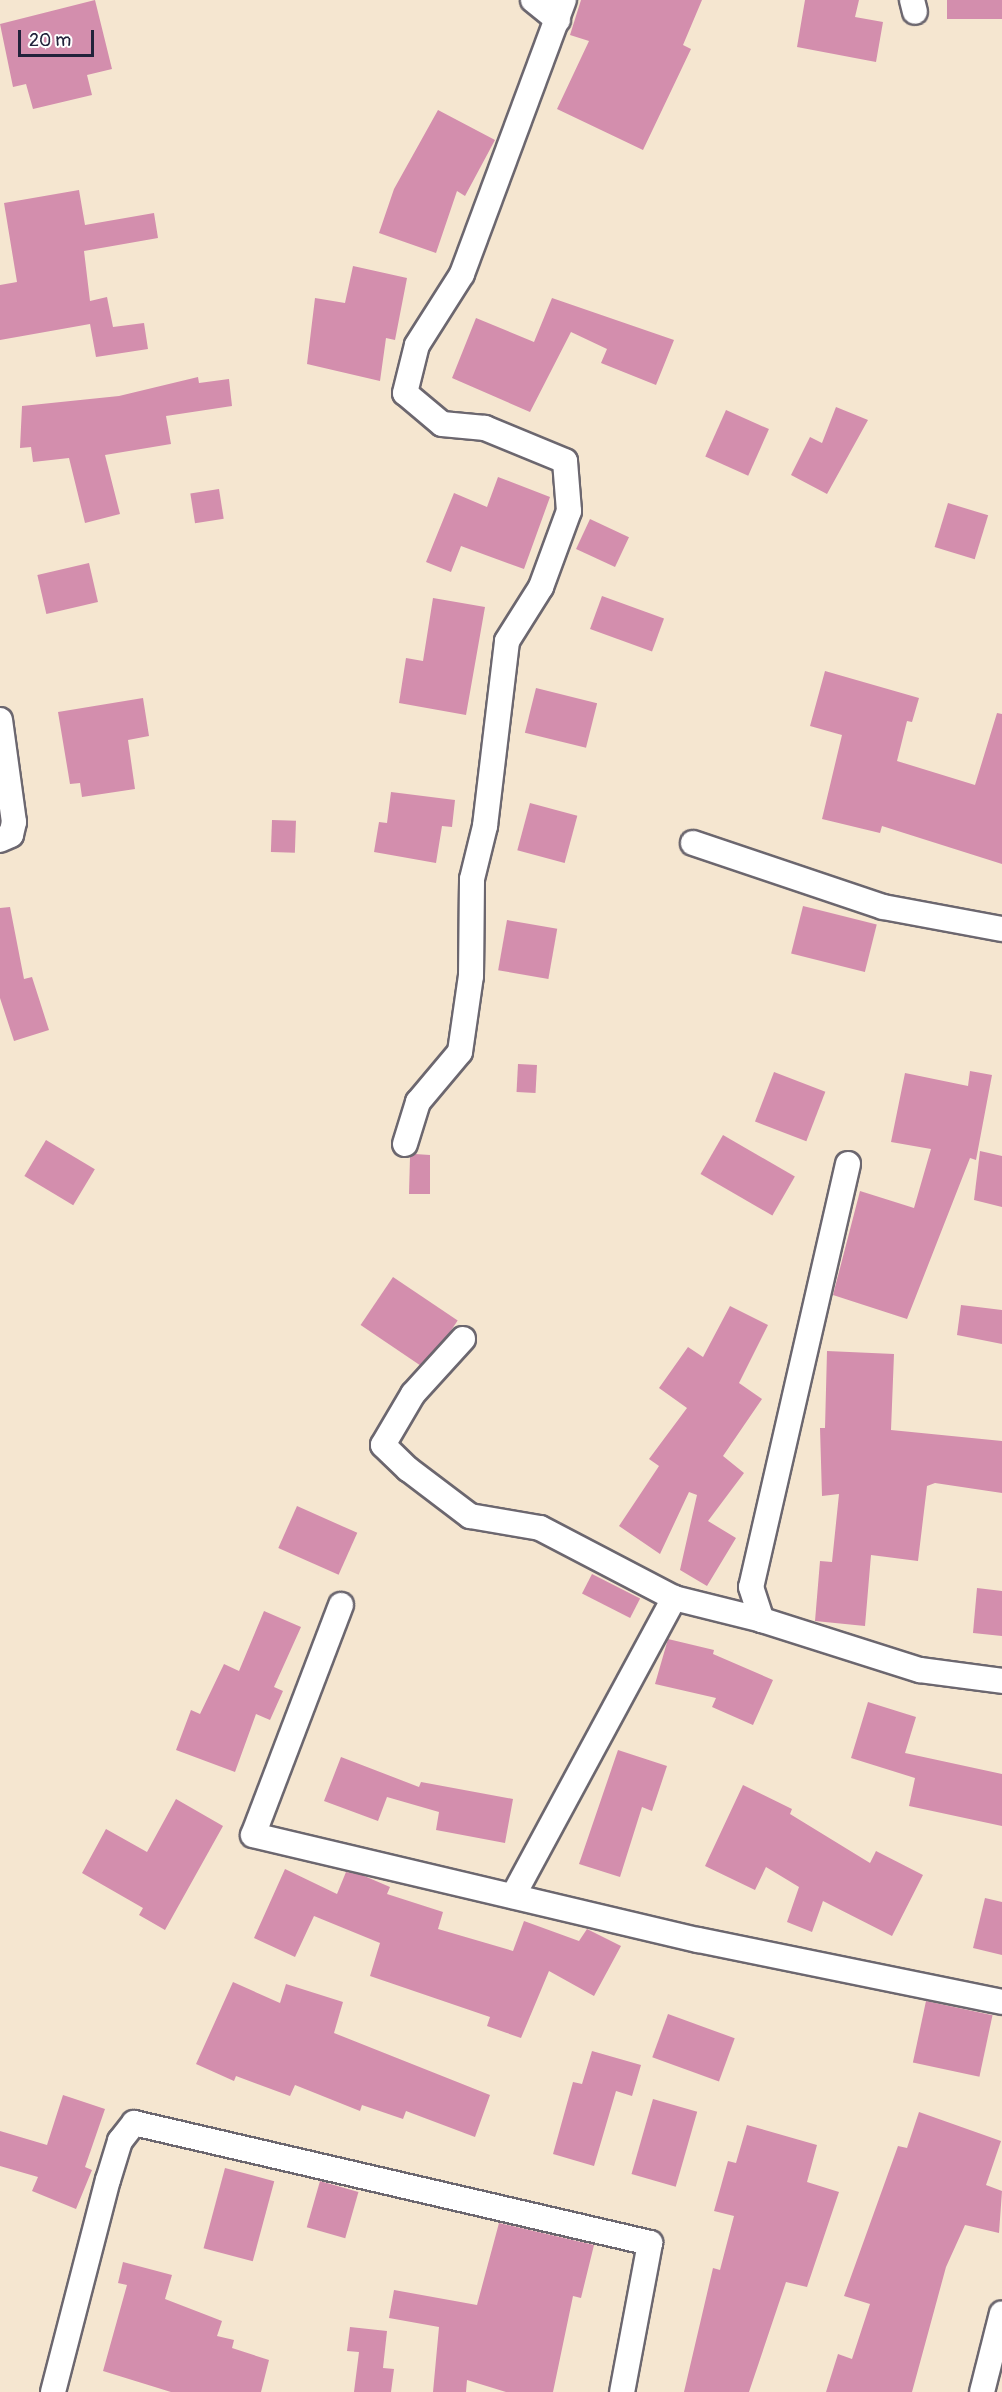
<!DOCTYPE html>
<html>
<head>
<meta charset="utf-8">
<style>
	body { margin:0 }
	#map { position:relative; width:1002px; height:2392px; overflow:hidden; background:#f5e6d0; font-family:Pangolin,sans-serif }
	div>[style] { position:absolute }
	.building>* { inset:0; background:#d38ead; transform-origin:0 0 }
	.roads { filter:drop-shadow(2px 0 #6c676f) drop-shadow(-2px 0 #6c676f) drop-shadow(0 2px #6c676f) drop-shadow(0 -2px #6c676f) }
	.street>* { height:24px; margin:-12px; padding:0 12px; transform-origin:12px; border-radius:12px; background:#fff }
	span { translate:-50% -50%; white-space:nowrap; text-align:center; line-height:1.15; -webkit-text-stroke:4.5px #fff; paint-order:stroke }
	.scale { position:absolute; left:18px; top:30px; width:76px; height:27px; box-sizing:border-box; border:3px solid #22223b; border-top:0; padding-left:8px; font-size:18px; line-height:21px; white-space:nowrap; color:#22223b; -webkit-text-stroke:4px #fff; paint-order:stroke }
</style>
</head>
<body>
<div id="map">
	<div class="building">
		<i style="clip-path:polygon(95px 0,112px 69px,87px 75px,92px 95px,33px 109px,26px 84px,13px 87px,0 24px)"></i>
		<i style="clip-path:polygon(581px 0,702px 0,683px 45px,691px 49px,643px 150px,557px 109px,589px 41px,570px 35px)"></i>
		<i style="clip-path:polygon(805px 0,859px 0,855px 17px,883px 22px,876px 62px,797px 47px)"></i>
		<i style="left:947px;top:0;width:55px;height:19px"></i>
		<i style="clip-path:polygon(438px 110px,495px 140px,465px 196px,457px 191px,436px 253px,379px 233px,394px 189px)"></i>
		<i style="clip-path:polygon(79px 190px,85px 225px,154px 213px,158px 238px,84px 251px,90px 301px,107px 297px,113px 327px,144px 323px,148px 349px,96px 357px,90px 324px,0 340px,0 285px,17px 282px,4px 203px)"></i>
		<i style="clip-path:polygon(353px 266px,407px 278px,395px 340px,386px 338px,380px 381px,307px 364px,315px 298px,345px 303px)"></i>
		<i style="clip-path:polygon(552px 298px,674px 340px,656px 385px,601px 363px,607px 349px,571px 332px,530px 412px,452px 378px,476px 318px,534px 342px)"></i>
		<i style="clip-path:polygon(198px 377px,199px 383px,229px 379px,232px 406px,166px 416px,171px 444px,105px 455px,120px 514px,85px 523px,69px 458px,33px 462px,31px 447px,20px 448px,22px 406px,119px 396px)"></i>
		<i style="clip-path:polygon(836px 407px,868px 420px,827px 494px,791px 475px,810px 437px,822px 443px)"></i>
		<i style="left:726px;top:410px;width:47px;height:51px;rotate:24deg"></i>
		<i style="clip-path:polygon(498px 477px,550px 497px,524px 569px,461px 546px,451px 572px,426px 562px,454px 493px,487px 507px)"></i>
		<i style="left:219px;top:489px;width:30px;height:29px;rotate:81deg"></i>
		<i style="left:948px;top:503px;width:42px;height:46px;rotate:17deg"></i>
		<i style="left:590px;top:519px;width:43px;height:33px;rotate:25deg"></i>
		<i style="left:89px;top:563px;width:40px;height:53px;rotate:77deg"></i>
		<i style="left:602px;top:596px;width:66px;height:35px;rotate:20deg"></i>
		<i style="clip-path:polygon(433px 598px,485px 607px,466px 715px,399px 703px,406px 658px,423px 661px)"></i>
		<i style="clip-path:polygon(825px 671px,919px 698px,912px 722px,907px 721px,897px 761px,975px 785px,997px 713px,1002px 714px,1002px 864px,882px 826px,880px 833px,822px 819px,842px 735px,810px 726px)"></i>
		<i style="left:536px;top:688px;width:63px;height:46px;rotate:14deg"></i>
		<i style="clip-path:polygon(143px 698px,149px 736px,128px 740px,135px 789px,82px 797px,80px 783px,70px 784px,58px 712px)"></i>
		<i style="clip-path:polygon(391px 792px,455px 800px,452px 827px,442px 826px,436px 863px,374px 852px,379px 822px,387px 823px)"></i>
		<i style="left:530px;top:803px;width:49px;height:49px;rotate:15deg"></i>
		<i style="left:272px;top:820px;width:24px;height:32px;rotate:2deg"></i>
		<i style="left:803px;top:906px;width:76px;height:49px;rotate:14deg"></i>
		<i style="clip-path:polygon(10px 907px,24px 979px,32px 977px,49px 1030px,14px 1041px,0 998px,0 908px)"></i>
		<i style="left:507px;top:920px;width:51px;height:51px;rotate:10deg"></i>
		<i style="left:518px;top:1064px;width:19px;height:28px;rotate:3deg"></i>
		<i style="clip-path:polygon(970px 1071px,992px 1075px,976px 1160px,970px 1158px,907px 1319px,833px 1295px,860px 1191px,914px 1208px,931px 1149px,891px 1142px,905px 1073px,968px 1086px)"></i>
		<i style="left:774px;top:1072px;width:55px;height:53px;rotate:21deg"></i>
		<i style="left:723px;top:1135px;width:83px;height:45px;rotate:30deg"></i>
		<i style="left:46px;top:1140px;width:57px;height:42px;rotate:31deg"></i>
		<i style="clip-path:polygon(980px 1151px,1002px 1156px,1002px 1207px,974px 1200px)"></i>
		<i style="clip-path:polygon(415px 1154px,430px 1155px,430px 1194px,409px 1194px,410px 1157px)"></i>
		<i style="left:393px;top:1277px;width:78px;height:58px;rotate:34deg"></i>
		<i style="clip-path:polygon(961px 1305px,1002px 1310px,1002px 1344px,957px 1335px)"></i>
		<i style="clip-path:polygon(730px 1306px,768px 1325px,739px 1383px,762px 1399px,723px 1456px,744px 1473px,708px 1521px,736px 1538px,707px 1586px,680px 1570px,697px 1495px,689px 1492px,660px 1554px,619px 1526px,659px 1466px,649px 1459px,687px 1408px,659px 1388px,688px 1347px,703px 1357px)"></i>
		<i style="clip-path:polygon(827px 1351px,894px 1354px,891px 1430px,1002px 1441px,1002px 1493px,935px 1483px,927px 1486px,918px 1561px,871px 1555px,865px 1626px,815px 1621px,820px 1561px,832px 1562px,839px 1494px,822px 1496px,820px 1428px,825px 1428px)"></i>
		<i style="left:297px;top:1506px;width:66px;height:46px;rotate:24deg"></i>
		<i style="left:592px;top:1574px;width:54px;height:22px;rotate:27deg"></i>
		<i style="clip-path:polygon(977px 1588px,1002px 1591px,1002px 1636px,973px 1633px)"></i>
		<i style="clip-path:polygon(264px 1611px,301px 1627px,274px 1687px,283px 1691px,270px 1720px,256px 1714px,235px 1772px,176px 1750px,191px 1710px,200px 1714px,224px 1664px,239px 1671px)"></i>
		<i style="clip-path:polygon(668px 1639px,714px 1650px,713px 1654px,773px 1680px,753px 1725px,712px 1707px,716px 1698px,655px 1684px)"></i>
		<i style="clip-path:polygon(868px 1702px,916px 1717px,905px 1753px,1002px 1774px,1002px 1826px,909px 1806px,915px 1778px,851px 1758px)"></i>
		<i style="clip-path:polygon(618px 1750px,667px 1766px,652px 1811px,642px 1807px,620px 1877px,579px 1864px)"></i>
		<i style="clip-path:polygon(341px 1757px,419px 1787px,421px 1782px,513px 1799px,505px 1843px,436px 1830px,439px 1812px,387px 1797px,378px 1821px,324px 1801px)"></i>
		<i style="clip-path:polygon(743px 1785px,792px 1809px,790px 1814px,870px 1863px,876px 1851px,923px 1875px,892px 1936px,823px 1901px,812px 1932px,787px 1922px,799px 1887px,766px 1867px,755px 1890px,705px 1866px)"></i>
		<i style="clip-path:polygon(176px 1799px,223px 1826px,165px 1930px,139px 1915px,143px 1908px,82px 1873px,106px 1829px,147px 1852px)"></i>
		<i style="clip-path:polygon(285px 1869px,337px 1894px,346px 1872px,362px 1875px,390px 1887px,387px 1894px,443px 1912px,438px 1929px,513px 1951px,524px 1921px,579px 1941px,587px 1929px,621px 1946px,594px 1996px,549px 1971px,521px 2038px,487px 2026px,490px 2017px,370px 1976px,380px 1943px,314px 1916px,295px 1957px,254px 1938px)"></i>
		<i style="clip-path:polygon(985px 1898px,1002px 1902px,1002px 1955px,973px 1948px)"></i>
		<i style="clip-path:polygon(233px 1982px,280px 2003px,286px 1984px,343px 2002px,334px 2033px,490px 2095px,475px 2137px,406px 2111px,403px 2119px,362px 2105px,360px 2111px,295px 2085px,290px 2096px,236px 2076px,234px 2081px,196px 2064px)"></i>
		<i style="left:926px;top:2001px;width:68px;height:63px;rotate:12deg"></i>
		<i style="left:668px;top:2014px;width:71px;height:46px;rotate:20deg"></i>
		<i style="clip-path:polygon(592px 2051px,641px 2065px,632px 2096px,616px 2091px,594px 2166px,553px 2154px,573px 2082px,582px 2084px)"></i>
		<i style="clip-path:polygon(63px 2095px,105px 2109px,85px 2167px,92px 2170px,76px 2209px,32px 2191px,38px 2177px,0 2166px,0 2131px,47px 2145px)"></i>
		<i style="left:653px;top:2099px;width:46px;height:78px;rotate:16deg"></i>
		<i style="clip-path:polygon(919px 2112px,1001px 2141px,986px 2185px,1002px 2191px,999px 2233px,965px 2225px,946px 2267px,912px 2392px,826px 2392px,838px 2354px,852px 2359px,870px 2304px,844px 2296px,898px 2146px,907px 2148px)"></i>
		<i style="clip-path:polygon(747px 2125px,817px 2145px,807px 2182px,839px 2192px,807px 2287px,786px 2282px,749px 2392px,684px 2392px,713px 2268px,720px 2270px,734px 2216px,714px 2211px,728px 2161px,736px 2163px)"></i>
		<i style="left:225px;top:2168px;width:51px;height:83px;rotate:15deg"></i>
		<i style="left:320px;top:2181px;width:40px;height:48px;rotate:16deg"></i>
		<i style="clip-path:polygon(499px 2223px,594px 2245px,581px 2298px,573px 2296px,553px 2392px,506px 2392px,467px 2380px,466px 2392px,433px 2392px,439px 2327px,389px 2318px,394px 2290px,477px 2305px)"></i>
		<i style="clip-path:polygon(123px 2262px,172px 2275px,165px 2299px,222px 2321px,217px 2336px,234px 2340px,232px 2348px,269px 2360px,261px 2392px,171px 2392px,103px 2371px,127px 2285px,118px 2283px)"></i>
		<i style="clip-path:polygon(350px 2327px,387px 2331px,383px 2368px,394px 2369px,391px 2392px,354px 2392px,359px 2352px,347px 2351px)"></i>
	</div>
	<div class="roads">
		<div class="street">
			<i style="left:533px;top:0;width:32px;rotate:39deg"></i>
			<i style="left:912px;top:0;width:12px;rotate:76deg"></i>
			<i style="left:0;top:720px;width:103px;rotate:82.2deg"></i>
			<i style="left:14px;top:822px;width:13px;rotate:103deg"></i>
			<i style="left:11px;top:835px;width:12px;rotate:156deg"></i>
			<i style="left:693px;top:843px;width:200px;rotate:18.6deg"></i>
			<i style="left:883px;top:907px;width:121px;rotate:10.5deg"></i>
			<i style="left:405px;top:1144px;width:44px;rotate:-72.8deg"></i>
			<i style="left:418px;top:1102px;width:65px;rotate:-50deg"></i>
			<i style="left:460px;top:1052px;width:77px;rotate:-81.8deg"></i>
			<i style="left:471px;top:976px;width:97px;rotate:-89.4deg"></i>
			<i style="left:472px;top:879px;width:55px;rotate:-76.2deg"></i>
			<i style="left:485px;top:826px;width:186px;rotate:-83.2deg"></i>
			<i style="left:507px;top:641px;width:64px;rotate:-57.8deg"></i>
			<i style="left:541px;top:587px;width:81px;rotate:-69.8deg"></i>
			<i style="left:569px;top:511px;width:50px;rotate:-94.6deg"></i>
			<i style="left:565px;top:461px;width:87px;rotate:-157.6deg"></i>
			<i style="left:485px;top:428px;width:43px;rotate:-174.7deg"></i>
			<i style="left:442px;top:424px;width:48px;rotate:-140deg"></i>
			<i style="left:405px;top:393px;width:49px;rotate:-76deg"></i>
			<i style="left:417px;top:345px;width:84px;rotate:-57.6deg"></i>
			<i style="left:462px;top:274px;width:292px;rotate:-69.6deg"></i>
			<i style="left:848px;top:1164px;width:434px;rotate:102.9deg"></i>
			<i style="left:751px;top:1587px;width:35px;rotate:72deg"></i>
			<i style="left:762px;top:1620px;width:166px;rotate:17.6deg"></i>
			<i style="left:920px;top:1670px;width:83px;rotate:7.6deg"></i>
			<i style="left:463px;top:1339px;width:74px;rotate:132.3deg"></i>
			<i style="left:413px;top:1394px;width:59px;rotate:120.5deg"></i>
			<i style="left:383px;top:1445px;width:35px;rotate:44deg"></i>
			<i style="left:408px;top:1469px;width:78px;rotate:37.2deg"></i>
			<i style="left:470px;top:1516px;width:71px;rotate:9.7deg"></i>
			<i style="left:540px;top:1528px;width:151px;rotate:27.6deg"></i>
			<i style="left:674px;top:1598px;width:91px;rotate:14deg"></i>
			<i style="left:341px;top:1605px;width:246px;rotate:110.9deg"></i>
			<i style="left:253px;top:1835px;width:457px;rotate:13.3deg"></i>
			<i style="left:698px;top:1940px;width:310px;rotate:11.5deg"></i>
			<i style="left:513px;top:1896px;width:339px;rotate:-61.6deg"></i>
			<i style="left:53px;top:2392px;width:219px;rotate:-75.5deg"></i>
			<i style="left:108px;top:2180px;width:41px;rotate:-72.9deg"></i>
			<i style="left:120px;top:2141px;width:23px;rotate:-52deg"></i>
			<i style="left:134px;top:2123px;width:530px;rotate:13.09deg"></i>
			<i style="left:650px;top:2243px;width:152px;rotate:100.6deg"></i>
			<i style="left:982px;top:2392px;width:81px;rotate:-75.8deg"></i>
		</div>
	</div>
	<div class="scale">20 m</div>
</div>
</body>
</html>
